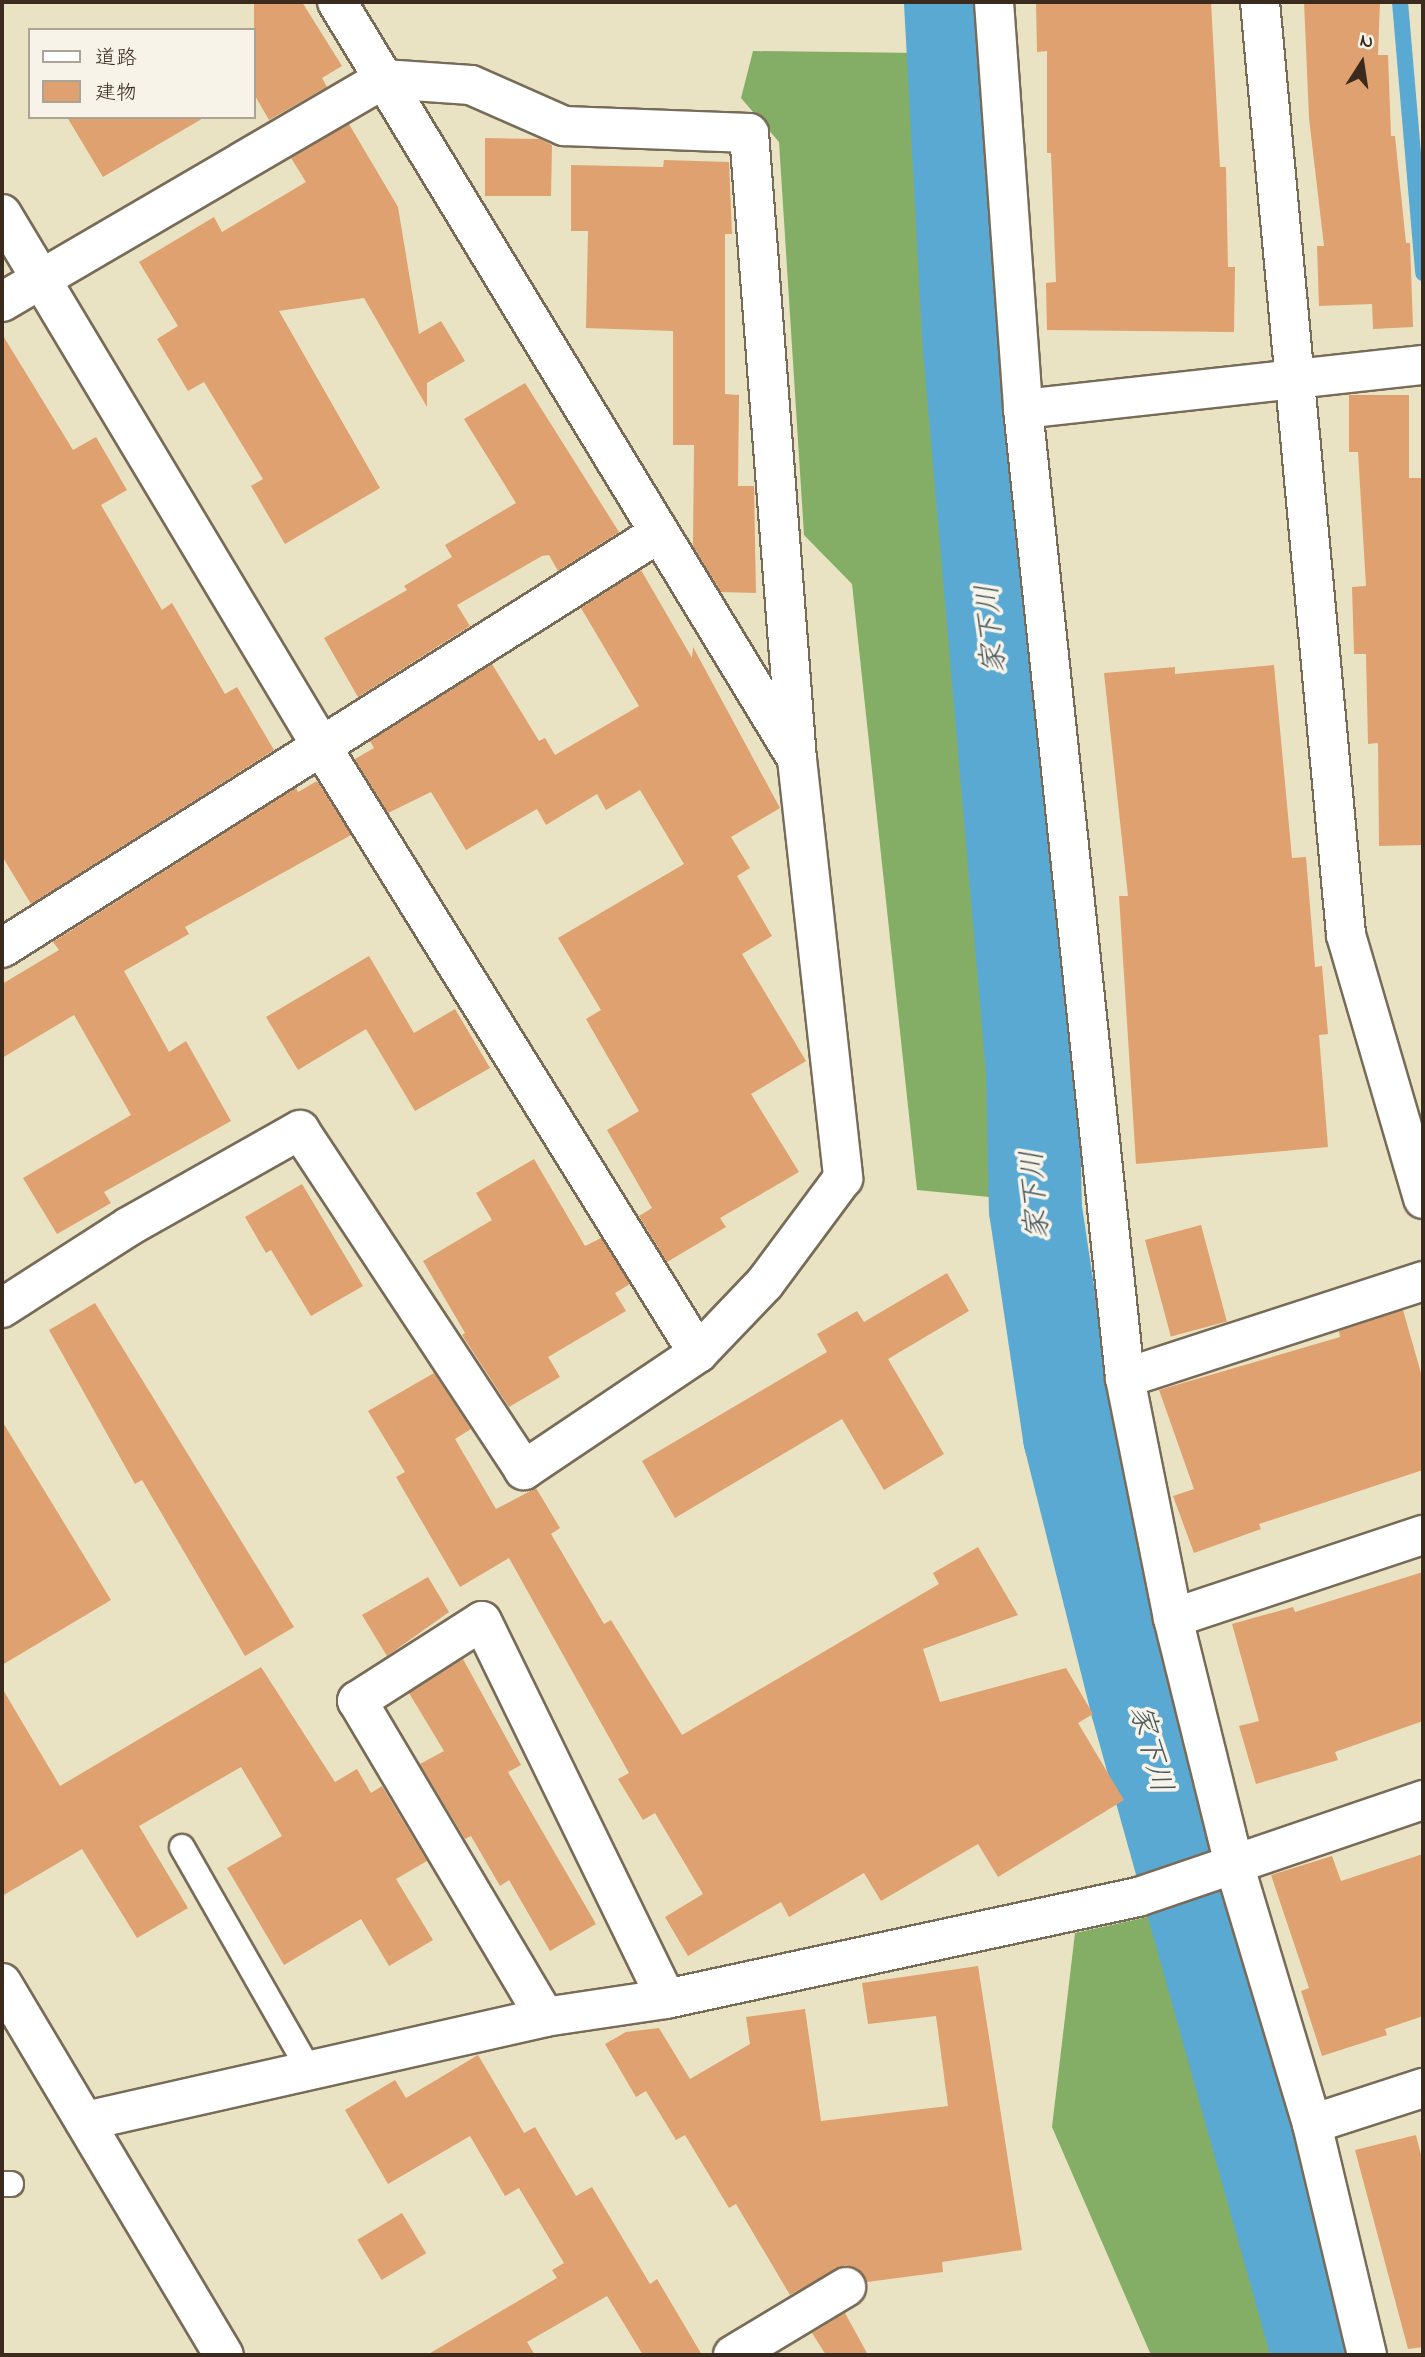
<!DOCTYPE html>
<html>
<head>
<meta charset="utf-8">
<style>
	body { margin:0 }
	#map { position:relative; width:1425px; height:2357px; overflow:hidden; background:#e9e3c3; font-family:"Indie Flower","Klee One",sans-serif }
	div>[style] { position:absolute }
	.forest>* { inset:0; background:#84ae66 }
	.stream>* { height:16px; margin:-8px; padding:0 8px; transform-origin:8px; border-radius:8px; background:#59a9d3 }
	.river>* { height:93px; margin:-46.5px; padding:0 46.5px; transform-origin:46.5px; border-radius:46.5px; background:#59a9d3 }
	.building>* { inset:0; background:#dfa16f; transform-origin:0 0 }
	.roads { filter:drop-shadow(2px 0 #786b58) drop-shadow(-2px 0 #786b58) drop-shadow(0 2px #786b58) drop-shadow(0 -2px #786b58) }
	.service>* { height:24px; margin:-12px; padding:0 12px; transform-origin:12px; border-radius:12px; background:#fff }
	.minor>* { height:38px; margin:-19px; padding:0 19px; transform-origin:19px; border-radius:19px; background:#fff }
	span { translate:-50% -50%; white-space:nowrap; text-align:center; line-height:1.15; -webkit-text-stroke:7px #f7f3e8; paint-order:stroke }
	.water-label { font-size:30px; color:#46565d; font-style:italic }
	.frame { position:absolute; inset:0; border:4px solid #3b2a1e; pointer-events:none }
	.legend { position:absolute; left:28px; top:28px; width:228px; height:91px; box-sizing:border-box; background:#f7f3e8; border:2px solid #aca397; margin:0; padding:9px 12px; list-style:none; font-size:21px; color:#3b2a1e }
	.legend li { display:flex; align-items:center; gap:14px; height:35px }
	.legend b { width:35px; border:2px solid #aca397 }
	.north { position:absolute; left:1327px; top:28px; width:70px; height:70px; -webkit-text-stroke:5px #f7f3e8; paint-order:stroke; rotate:12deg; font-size:19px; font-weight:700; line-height:28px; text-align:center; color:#3b2a1e }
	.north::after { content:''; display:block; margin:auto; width:24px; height:32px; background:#3b2a1e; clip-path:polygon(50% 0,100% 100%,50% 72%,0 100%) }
</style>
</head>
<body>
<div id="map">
	<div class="forest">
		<i style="clip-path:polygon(753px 51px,923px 53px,1020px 1200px,917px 1190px,852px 584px,804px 535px,779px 142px,741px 98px)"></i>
		<i style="clip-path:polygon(1179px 1910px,1290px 2303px,1301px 2355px,1151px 2355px,1052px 2127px,1075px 1933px)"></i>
	</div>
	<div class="stream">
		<i style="left:1400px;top:2px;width:272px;rotate:85.1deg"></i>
	</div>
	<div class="river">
		<i style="left:950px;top:2px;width:347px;rotate:86.9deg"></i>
		<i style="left:969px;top:348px;width:725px;rotate:85.01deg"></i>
		<i style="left:1032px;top:1070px;width:139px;rotate:88.8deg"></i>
		<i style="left:1035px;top:1209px;width:230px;rotate:81.5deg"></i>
		<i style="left:1069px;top:1436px;width:275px;rotate:75.9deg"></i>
		<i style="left:1136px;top:1703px;width:677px;rotate:74.4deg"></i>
	</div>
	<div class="building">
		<i style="clip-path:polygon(254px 2px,302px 2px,342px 66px,322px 78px,327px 87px,269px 120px,254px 94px)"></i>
		<i style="clip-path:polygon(1036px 2px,1211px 2px,1220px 167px,1226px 167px,1228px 267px,1235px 267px,1234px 332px,1047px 330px,1046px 283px,1056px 282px,1051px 153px,1047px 153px,1047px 51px,1037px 52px)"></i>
		<i style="clip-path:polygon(1304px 2px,1380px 2px,1378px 55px,1388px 55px,1391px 136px,1395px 136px,1406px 243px,1410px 243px,1413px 327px,1373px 329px,1372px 304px,1319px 306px,1317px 246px,1324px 246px,1309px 118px)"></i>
		<i style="clip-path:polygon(67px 117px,205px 117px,103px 177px)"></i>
		<i style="clip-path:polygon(349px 124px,398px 207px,419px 334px,441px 321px,465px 361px,427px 383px,427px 407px,364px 298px,279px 311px,380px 488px,285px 544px,251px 486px,263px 479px,204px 382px,188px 391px,157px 339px,178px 326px,139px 262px,214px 217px,222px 232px,306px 182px,291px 158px)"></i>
		<i style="clip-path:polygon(485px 138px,540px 139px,552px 145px,551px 196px,485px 196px)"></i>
		<i style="clip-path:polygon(664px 160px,729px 162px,732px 234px,725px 234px,725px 394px,739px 395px,738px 486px,754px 486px,756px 593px,721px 592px,693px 546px,694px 445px,673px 445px,673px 331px,586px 328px,588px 231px,571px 231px,571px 165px,663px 167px)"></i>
		<i style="clip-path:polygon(2px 334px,73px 450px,96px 437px,127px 490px,101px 505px,162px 610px,172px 603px,225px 694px,237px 687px,274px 750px,31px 904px,2px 856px)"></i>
		<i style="clip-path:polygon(525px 383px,619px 532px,558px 571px,549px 555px,542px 556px,457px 605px,470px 626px,358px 697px,324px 638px,407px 590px,404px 586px,452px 557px,445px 545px,516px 503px,464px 419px)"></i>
		<i style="clip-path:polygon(1349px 395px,1409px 395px,1409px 478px,1423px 478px,1423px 845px,1379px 846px,1378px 743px,1368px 744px,1366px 654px,1354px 654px,1352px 587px,1366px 586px,1358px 452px,1349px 452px)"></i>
		<i style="clip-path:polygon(641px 570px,692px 658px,693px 647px,780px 808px,731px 837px,750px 868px,737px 876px,772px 936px,742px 954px,806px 1061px,751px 1094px,799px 1172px,720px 1218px,726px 1227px,667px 1262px,639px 1216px,652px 1208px,607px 1130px,639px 1111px,586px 1019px,601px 1010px,558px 938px,684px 864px,640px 790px,606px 810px,597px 794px,546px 825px,537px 809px,466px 850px,431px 792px,388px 813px,355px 759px,374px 748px,370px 741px,492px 664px,539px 741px,545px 738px,555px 755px,639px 706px,581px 608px)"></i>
		<i style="clip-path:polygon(1274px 665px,1292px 858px,1306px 857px,1315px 967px,1322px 966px,1328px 1034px,1319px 1035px,1328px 1147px,1136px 1164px,1119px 896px,1128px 896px,1104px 673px,1175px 667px,1175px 674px)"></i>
		<i style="clip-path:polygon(317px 781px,351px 835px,185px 927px,189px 934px,124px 971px,169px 1052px,186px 1041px,231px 1121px,104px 1192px,111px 1203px,57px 1234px,23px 1178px,131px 1115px,74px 1015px,2px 1058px,2px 984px,59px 950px,53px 942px,296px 788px,298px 792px)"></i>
		<i style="clip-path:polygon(369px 956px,414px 1033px,455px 1009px,490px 1068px,415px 1111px,366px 1029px,298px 1070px,266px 1017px)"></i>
		<i style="clip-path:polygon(534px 1159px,585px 1246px,601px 1238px,630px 1284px,615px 1293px,626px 1311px,548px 1357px,560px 1377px,509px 1407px,462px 1335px,465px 1333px,423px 1261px,492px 1220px,476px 1193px)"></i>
		<i style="clip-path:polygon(302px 1184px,363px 1286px,311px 1316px,271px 1250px,266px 1253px,245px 1217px)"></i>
		<i style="left:1201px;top:1225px;width:100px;height:58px;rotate:75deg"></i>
		<i style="clip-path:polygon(947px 1273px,969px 1311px,888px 1359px,944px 1454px,884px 1490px,842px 1419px,675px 1518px,642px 1461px,827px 1352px,817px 1334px,857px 1311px,864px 1322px)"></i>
		<i style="clip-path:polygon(95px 1303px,294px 1627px,245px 1656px,142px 1480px,135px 1484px,49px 1330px)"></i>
		<i style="clip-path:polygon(1403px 1310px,1423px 1380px,1423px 1470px,1259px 1524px,1261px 1529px,1194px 1553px,1173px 1496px,1194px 1489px,1159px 1390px,1340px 1337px,1339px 1331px)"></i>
		<i style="clip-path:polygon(434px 1373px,471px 1429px,455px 1439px,496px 1509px,536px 1488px,560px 1528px,551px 1534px,604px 1624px,611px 1620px,682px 1735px,939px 1584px,933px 1573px,978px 1547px,1018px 1615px,923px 1649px,940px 1702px,1066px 1668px,1093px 1714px,1078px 1723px,1124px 1800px,998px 1877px,978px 1844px,881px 1901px,864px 1873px,789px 1917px,781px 1902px,688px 1956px,665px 1917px,703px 1894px,655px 1813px,643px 1820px,618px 1779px,629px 1773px,509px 1558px,460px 1587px,396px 1477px,405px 1472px,368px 1411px)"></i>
		<i style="clip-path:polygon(2px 1421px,111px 1600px,2px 1665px)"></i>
		<i style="clip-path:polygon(1423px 1572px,1423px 1721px,1335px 1752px,1338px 1760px,1256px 1784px,1239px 1726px,1259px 1721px,1232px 1624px,1293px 1607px,1295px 1612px)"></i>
		<i style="clip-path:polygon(428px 1577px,449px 1612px,387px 1656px,362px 1615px)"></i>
		<i style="clip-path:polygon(463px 1659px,521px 1765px,508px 1772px,596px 1924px,550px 1951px,509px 1880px,500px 1886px,471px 1836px,465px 1839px,420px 1764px,444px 1751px,409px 1693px)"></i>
		<i style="clip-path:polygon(261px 1667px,335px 1782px,357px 1769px,371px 1793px,382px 1786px,427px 1861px,396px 1879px,433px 1940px,389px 1966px,361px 1919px,284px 1965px,227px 1868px,282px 1836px,241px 1767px,139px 1826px,188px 1908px,137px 1938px,82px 1849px,2px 1896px,2px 1688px,60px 1786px)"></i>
		<i style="clip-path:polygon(1423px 1854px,1423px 2016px,1385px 2029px,1387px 2035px,1322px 2056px,1301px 1991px,1309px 1988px,1271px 1875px,1332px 1856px,1341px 1881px)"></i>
		<i style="clip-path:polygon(978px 1966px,1022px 2250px,942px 2262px,943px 2272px,867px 2282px,857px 2268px,845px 2265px,790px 2295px,736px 2204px,729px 2208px,685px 2135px,676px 2140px,646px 2091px,636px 2097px,605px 2044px,626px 2032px,659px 2028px,690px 2079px,750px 2044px,746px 2017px,805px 2009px,821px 2121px,948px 2106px,936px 2016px,868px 2024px,862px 1983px)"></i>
		<i style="clip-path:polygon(478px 2055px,524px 2133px,535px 2127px,576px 2196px,592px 2187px,650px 2284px,657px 2279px,702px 2355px,643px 2355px,607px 2296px,527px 2342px,535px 2355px,427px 2355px,557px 2278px,552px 2270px,564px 2263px,519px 2188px,505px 2196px,470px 2136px,388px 2184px,345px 2110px,395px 2080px,406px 2098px)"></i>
		<i style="clip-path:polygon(1416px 2135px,1423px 2163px,1423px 2347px,1408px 2349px,1355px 2150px)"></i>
		<i style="left:402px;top:2213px;width:47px;height:52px;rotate:59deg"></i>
		<i style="clip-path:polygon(845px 2313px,868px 2355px,826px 2355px,812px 2333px)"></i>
	</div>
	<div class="roads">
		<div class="service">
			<i style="left:182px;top:1847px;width:258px;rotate:60.3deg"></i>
			<i style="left:2px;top:2184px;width:9px"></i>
		</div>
		<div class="minor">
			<i style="left:337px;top:2px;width:880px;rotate:58.71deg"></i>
			<i style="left:994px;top:2px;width:408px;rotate:85.9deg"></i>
			<i style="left:1023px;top:409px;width:974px;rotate:83.99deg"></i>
			<i style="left:1125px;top:1378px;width:245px;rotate:78.7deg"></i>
			<i style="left:1173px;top:1618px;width:253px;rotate:76.1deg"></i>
			<i style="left:1234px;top:1864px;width:271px;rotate:73.3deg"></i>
			<i style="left:1312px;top:2124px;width:237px;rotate:76.6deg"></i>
			<i style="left:1260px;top:2px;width:937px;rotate:84.73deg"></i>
			<i style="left:1346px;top:935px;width:275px;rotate:73.7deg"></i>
			<i style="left:2px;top:214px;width:624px;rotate:59.04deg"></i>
			<i style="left:323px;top:749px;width:711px;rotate:58.17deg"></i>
			<i style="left:2px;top:302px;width:441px;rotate:-30.3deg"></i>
			<i style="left:383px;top:79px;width:88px;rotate:3.9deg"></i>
			<i style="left:471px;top:85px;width:102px;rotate:23.8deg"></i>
			<i style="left:564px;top:126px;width:185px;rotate:2.2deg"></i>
			<i style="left:749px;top:133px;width:628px;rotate:85.62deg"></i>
			<i style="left:797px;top:759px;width:422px;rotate:83.7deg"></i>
			<i style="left:843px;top:1178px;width:131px;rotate:126.6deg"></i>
			<i style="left:765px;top:1283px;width:97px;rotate:133.7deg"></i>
			<i style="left:698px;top:1353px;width:210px;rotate:146.1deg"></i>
			<i style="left:524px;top:1470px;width:407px;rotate:-123.4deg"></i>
			<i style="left:300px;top:1130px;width:197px;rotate:150.6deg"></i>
			<i style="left:128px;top:1227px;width:150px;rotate:147.3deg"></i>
			<i style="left:1023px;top:409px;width:402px;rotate:-6.3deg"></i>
			<i style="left:2px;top:948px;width:777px;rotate:-32.28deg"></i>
			<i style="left:1125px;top:1378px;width:313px;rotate:-18deg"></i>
			<i style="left:1173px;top:1618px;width:263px;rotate:-18.4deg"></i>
			<i style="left:2px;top:1983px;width:433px;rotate:59.2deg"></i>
			<i style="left:545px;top:2017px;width:368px;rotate:-120.7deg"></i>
			<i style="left:357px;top:1701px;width:148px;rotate:-32.6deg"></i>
			<i style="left:482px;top:1621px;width:420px;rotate:64deg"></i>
			<i style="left:85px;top:2121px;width:472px;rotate:-12.7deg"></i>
			<i style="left:545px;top:2017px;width:122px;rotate:-8.5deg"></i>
			<i style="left:666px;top:1999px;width:483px;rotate:-12.2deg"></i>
			<i style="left:1138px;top:1897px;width:301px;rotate:-18.8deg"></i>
			<i style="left:1312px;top:2124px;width:117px;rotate:-18deg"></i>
			<i style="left:733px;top:2355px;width:132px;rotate:-31deg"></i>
		</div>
	</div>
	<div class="water-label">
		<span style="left:993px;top:629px;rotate:-95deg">家下川</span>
		<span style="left:1037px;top:1195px;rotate:-94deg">家下川</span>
		<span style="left:1149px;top:1749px;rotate:75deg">家下川</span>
	</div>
	<div class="frame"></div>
	<ul class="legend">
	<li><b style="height:9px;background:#fff"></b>道路</li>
	<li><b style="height:19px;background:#dfa16f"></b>建物</li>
	</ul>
	<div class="north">N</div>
</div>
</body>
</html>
